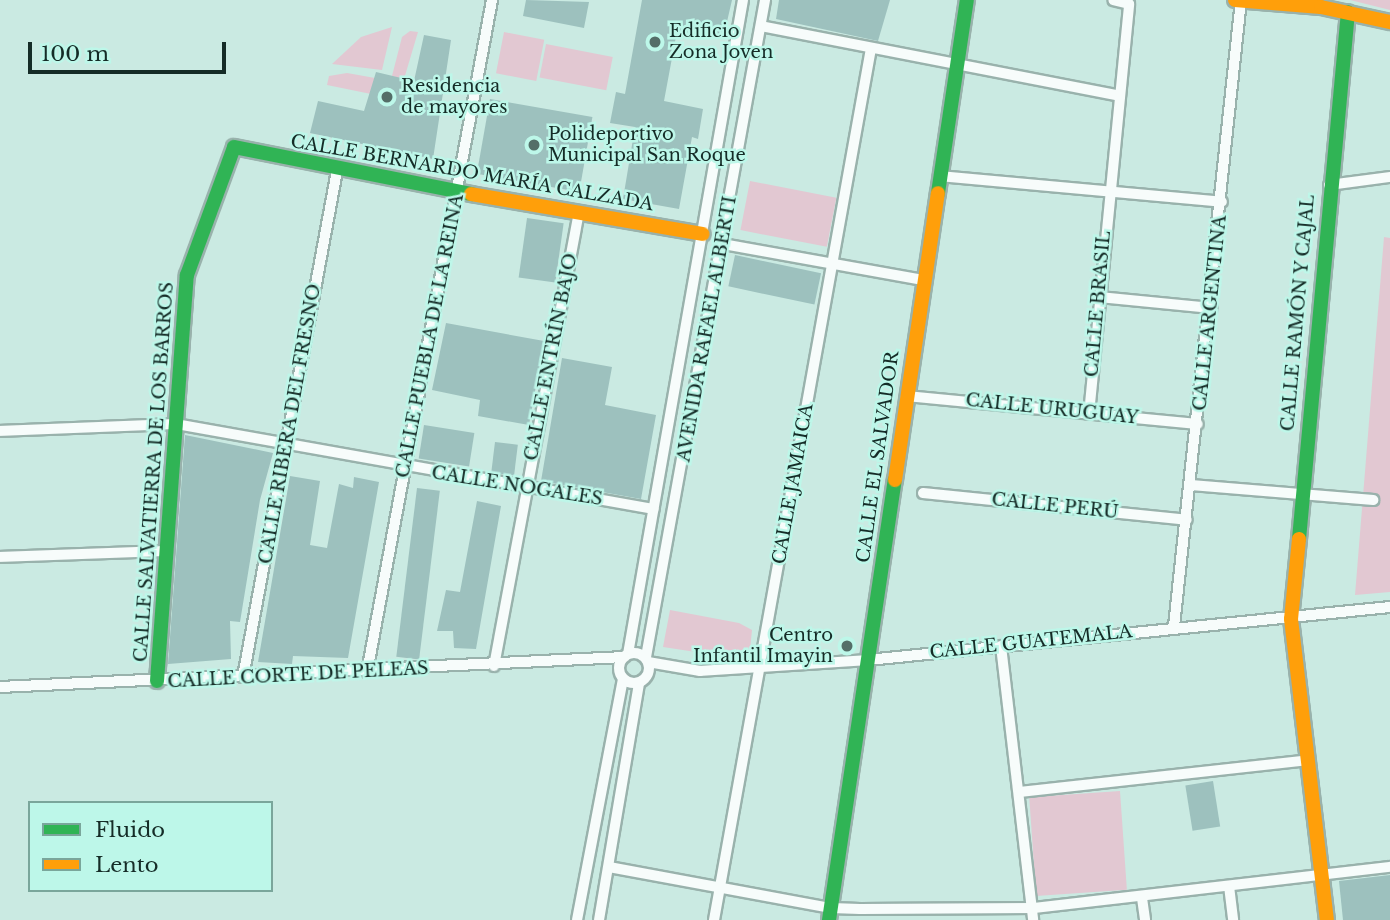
<!DOCTYPE html>
<html>
<head>
<meta charset="utf-8">
<style>
	body { margin:0 }
	#map { position:relative; width:1390px; height:920px; overflow:hidden; background:#caeae2; font-family:"Libre Baskerville",serif }
	div>[style] { position:absolute }
	.green>* { inset:0; background:#e2c8d2; transform-origin:0 0 }
	.building>* { inset:0; background:#9dc1be; transform-origin:0 0 }
	.roads { filter:drop-shadow(2px 0 #99b2ac) drop-shadow(-2px 0 #99b2ac) drop-shadow(0 2px #99b2ac) drop-shadow(0 -2px #99b2ac) }
	.street>* { height:10px; margin:-5px; padding:0 5px; transform-origin:5px; border-radius:5px; background:#f7fcfb }
	.street>.ring { margin:-5px; padding:0; box-sizing:content-box; background:none; border:10px solid #f7fcfb; border-radius:50% }
	.fast>* { height:14px; margin:-7px; padding:0 7px; transform-origin:7px; border-radius:7px; background:#30b455 }
	.slow>* { height:14px; margin:-7px; padding:0 7px; transform-origin:7px; border-radius:7px; background:#ff9f0a }
	.dots>* { width:19px; height:19px; translate:-50% -50%; box-sizing:border-box; border:4px solid #bdf7e9; border-radius:50% }
	span { translate:-50% -50%; white-space:nowrap; text-align:center; line-height:1.15; -webkit-text-stroke:5px #bdf7e9; paint-order:stroke }
	.poi-label { font-size:18px; color:#152c27 }
	.left { translate:0 -50%; text-align:left }
	.right { translate:-100% -50%; text-align:right }
	.street-label { font-size:18px; color:#152c27 }
	.legend { position:absolute; left:28px; top:801px; width:245px; height:91px; box-sizing:border-box; background:#bdf7e9; border:2px solid #7aa69b; margin:0; padding:9px 12px; list-style:none; font-size:21px; color:#152c27 }
	.legend li { display:flex; align-items:center; gap:14px; height:35px }
	.legend b { width:35px; border:2px solid #7aa69b }
	.scale { position:absolute; left:28px; top:42px; width:198px; height:32px; box-sizing:border-box; border:4px solid #152c27; border-top:0; padding-left:9px; font-size:21px; line-height:24px; white-space:nowrap; color:#152c27; -webkit-text-stroke:5px #bdf7e9; paint-order:stroke }
</style>
</head>
<body>
<div id="map">
	<div class="green">
		<i style="clip-path:polygon(1350px 0,1390px 0,1390px 10px)"></i>
		<i style="clip-path:polygon(392px 27px,382px 70px,332px 64px,361px 37px)"></i>
		<i style="clip-path:polygon(410px 31px,418px 32px,404px 79px,392px 76px,402px 37px)"></i>
		<i style="left:504px;top:32px;width:41px;height:42px;rotate:11deg"></i>
		<i style="left:546px;top:44px;width:68px;height:34px;rotate:11deg"></i>
		<i style="clip-path:polygon(347px 73px,375px 78px,371px 94px,327px 85px,329px 76px)"></i>
		<i style="left:750px;top:181px;width:88px;height:50px;rotate:11deg"></i>
		<i style="clip-path:polygon(1384px 237px,1390px 238px,1390px 592px,1355px 595px)"></i>
		<i style="clip-path:polygon(670px 610px,739px 623px,752px 630px,750px 650px,709px 654px,663px 647px)"></i>
		<i style="left:1120px;top:791px;width:99px;height:91px;rotate:86deg"></i>
	</div>
	<div class="building">
		<i style="clip-path:polygon(526px 0,589px 2px,584px 28px,523px 16px)"></i>
		<i style="clip-path:polygon(642px 0,732px 0,723px 39px,677px 31px,664px 101px,703px 109px,698px 139px,692px 137px,679px 209px,623px 199px,635px 127px,610px 123px,616px 92px,625px 94px)"></i>
		<i style="clip-path:polygon(779px 0,890px 0,878px 41px,776px 19px)"></i>
		<i style="clip-path:polygon(424px 35px,451px 40px,433px 159px,310px 133px,318px 101px,364px 111px,376px 72px,414px 81px)"></i>
		<i style="left:490px;top:99px;width:104px;height:76px;rotate:10deg"></i>
		<i style="left:527px;top:218px;width:37px;height:60px;rotate:8deg"></i>
		<i style="left:735px;top:255px;width:88px;height:32px;rotate:12deg"></i>
		<i style="clip-path:polygon(446px 323px,544px 341px,529px 425px,478px 416px,480px 400px,432px 390px)"></i>
		<i style="clip-path:polygon(562px 358px,612px 367px,605px 405px,656px 415px,641px 499px,541px 481px)"></i>
		<i style="left:424px;top:425px;width:51px;height:34px;rotate:9deg"></i>
		<i style="clip-path:polygon(185px 435px,273px 453px,260px 500px,240px 622px,230px 621px,231px 659px,168px 664px)"></i>
		<i style="left:495px;top:442px;width:23px;height:31px;rotate:7deg"></i>
		<i style="clip-path:polygon(290px 476px,320px 481px,310px 545px,327px 548px,339px 484px,353px 488px,354px 477px,379px 482px,348px 658px,293px 656px,292px 664px,258px 662px)"></i>
		<i style="left:417px;top:488px;width:23px;height:170px;rotate:7deg"></i>
		<i style="clip-path:polygon(477px 501px,501px 506px,476px 649px,454px 648px,453px 631px,437px 631px,446px 590px,460px 592px)"></i>
		<i style="left:1213px;top:781px;width:46px;height:28px;rotate:81deg"></i>
		<i style="clip-path:polygon(1390px 875px,1390px 920px,1343px 920px,1339px 881px)"></i>
	</div>
	<div class="roads">
		<div class="street">
			<i style="left:761px;top:26px;width:363px;rotate:11deg"></i>
			<i style="left:939px;top:176px;width:284px;rotate:5.2deg"></i>
			<i style="left:1329px;top:185px;width:62px;rotate:-7.5deg"></i>
			<i style="left:723px;top:244px;width:204px;rotate:10.2deg"></i>
			<i style="left:1099px;top:297px;width:113px;rotate:5.6deg"></i>
			<i style="left:906px;top:396px;width:293px;rotate:5.5deg"></i>
			<i style="left:1089px;top:414px;width:412px;rotate:-84.4deg"></i>
			<i style="left:1129px;top:4px;width:16px;rotate:-166deg"></i>
			<i style="left:0;top:431px;width:176px;rotate:-2.3deg"></i>
			<i style="left:176px;top:424px;width:485px;rotate:10.1deg"></i>
			<i style="left:1191px;top:485px;width:183px;rotate:4.7deg"></i>
			<i style="left:923px;top:493px;width:265px;rotate:5.8deg"></i>
			<i style="left:0;top:557px;width:167px;rotate:-2.1deg"></i>
			<i style="left:1174px;top:626px;width:630px;rotate:-83.89deg"></i>
			<i style="left:1001px;top:646px;width:276px;rotate:83.3deg"></i>
			<i class="ring" style="left:619px;top:653px;width:20px;height:20px"></i>
			<i style="left:628px;top:654px;width:664px;rotate:-80.03deg"></i>
			<i style="left:646px;top:657px;width:668px;rotate:-79.73deg"></i>
			<i style="left:648px;top:662px;width:53px;rotate:9.8deg"></i>
			<i style="left:700px;top:671px;width:168px;rotate:-3.7deg"></i>
			<i style="left:868px;top:660px;width:525px;rotate:-5.8deg"></i>
			<i style="left:494px;top:666px;width:461px;rotate:-79.4deg"></i>
			<i style="left:367px;top:672px;width:684px;rotate:-79.46deg"></i>
			<i style="left:243px;top:677px;width:515px;rotate:-79.48deg"></i>
			<i style="left:0;top:687px;width:625px;rotate:-2.75deg"></i>
			<i style="left:1020px;top:792px;width:290px;rotate:-6.3deg"></i>
			<i style="left:609px;top:867px;width:226px;rotate:10.5deg"></i>
			<i style="left:831px;top:908px;width:29px;rotate:2deg"></i>
			<i style="left:860px;top:909px;width:174px;rotate:-0.3deg"></i>
			<i style="left:1034px;top:908px;width:358px;rotate:-6.6deg"></i>
			<i style="left:1229px;top:886px;width:34px;rotate:83deg"></i>
			<i style="left:1142px;top:898px;width:22px;rotate:82deg"></i>
			<i style="left:577px;top:920px;width:246px;rotate:-79.2deg"></i>
			<i style="left:599px;top:920px;width:240px;rotate:-80.4deg"></i>
			<i style="left:714px;top:920px;width:886px;rotate:-79.79deg"></i>
		</div>
		<div class="fast">
			<i style="left:938px;top:193px;width:195px;rotate:-81.5deg"></i>
			<i style="left:1299px;top:539px;width:529px;rotate:-84.69deg"></i>
			<i style="left:157px;top:681px;width:407px;rotate:-85.8deg"></i>
			<i style="left:187px;top:275px;width:136px;rotate:-69.8deg"></i>
			<i style="left:234px;top:147px;width:242px;rotate:11.2deg"></i>
			<i style="left:829px;top:920px;width:445px;rotate:-81.5deg"></i>
		</div>
		<div class="slow">
			<i style="left:1235px;top:0;width:86px;rotate:4.7deg"></i>
			<i style="left:1321px;top:7px;width:71px;rotate:12.3deg"></i>
			<i style="left:471px;top:194px;width:235px;rotate:9.8deg"></i>
			<i style="left:895px;top:480px;width:290px;rotate:-81.5deg"></i>
			<i style="left:1299px;top:539px;width:80px;rotate:95.7deg"></i>
			<i style="left:1291px;top:619px;width:303px;rotate:83.2deg"></i>
		</div>
	</div>
	<div class="dots">
		<i style="left:655px;top:42px;background:#546e68"></i>
		<i style="left:387px;top:97px;background:#546e68"></i>
		<i style="left:534px;top:145px;background:#546e68"></i>
		<i style="left:847px;top:646px;background:#546e68"></i>
	</div>
	<div class="poi-label">
		<span class="left" style="left:669px;top:42px">Edificio<br>Zona Joven</span>
		<span class="left" style="left:401px;top:97px">Residencia<br>de mayores</span>
		<span class="left" style="left:548px;top:145px">Polideportivo<br>Municipal San Roque</span>
		<span class="right" style="left:833px;top:646px">Centro<br>Infantil Imayin</span>
	</div>
	<div class="street-label">
		<span style="left:472px;top:173px;rotate:10deg">CALLE BERNARDO MARÍA CALZADA</span>
		<span style="left:1098px;top:304px;rotate:-85deg">CALLE BRASIL</span>
		<span style="left:1210px;top:313px;rotate:-84deg">CALLE ARGENTINA</span>
		<span style="left:1298px;top:313px;rotate:-85deg">CALLE RAMÓN Y CAJAL</span>
		<span style="left:707px;top:329px;rotate:-80deg">AVENIDA RAFAEL ALBERTI</span>
		<span style="left:430px;top:336px;rotate:-79deg">CALLE PUEBLA DE LA REINA</span>
		<span style="left:551px;top:357px;rotate:-79deg">CALLE ENTRÍN BAJO</span>
		<span style="left:1052px;top:409px;rotate:6deg">CALLE URUGUAY</span>
		<span style="left:290px;top:424px;rotate:-80deg">CALLE RIBERA DEL FRESNO</span>
		<span style="left:878px;top:457px;rotate:-82deg">CALLE EL SALVADOR</span>
		<span style="left:154px;top:472px;rotate:-86deg">CALLE SALVATIERRA DE LOS BARROS</span>
		<span style="left:793px;top:484px;rotate:-80deg">CALLE JAMAICA</span>
		<span style="left:517px;top:486px;rotate:9deg">CALLE NOGALES</span>
		<span style="left:1055px;top:506px;rotate:6deg">CALLE PERÚ</span>
		<span style="left:1031px;top:642px;rotate:-6deg">CALLE GUATEMALA</span>
		<span style="left:298px;top:675px;rotate:-3deg">CALLE CORTE DE PELEAS</span>
	</div>
	<ul class="legend">
	<li><b style="height:9px;background:#30b455"></b>Fluido</li>
	<li><b style="height:9px;background:#ff9f0a"></b>Lento</li>
	</ul>
	<div class="scale">100 m</div>
</div>
</body>
</html>
